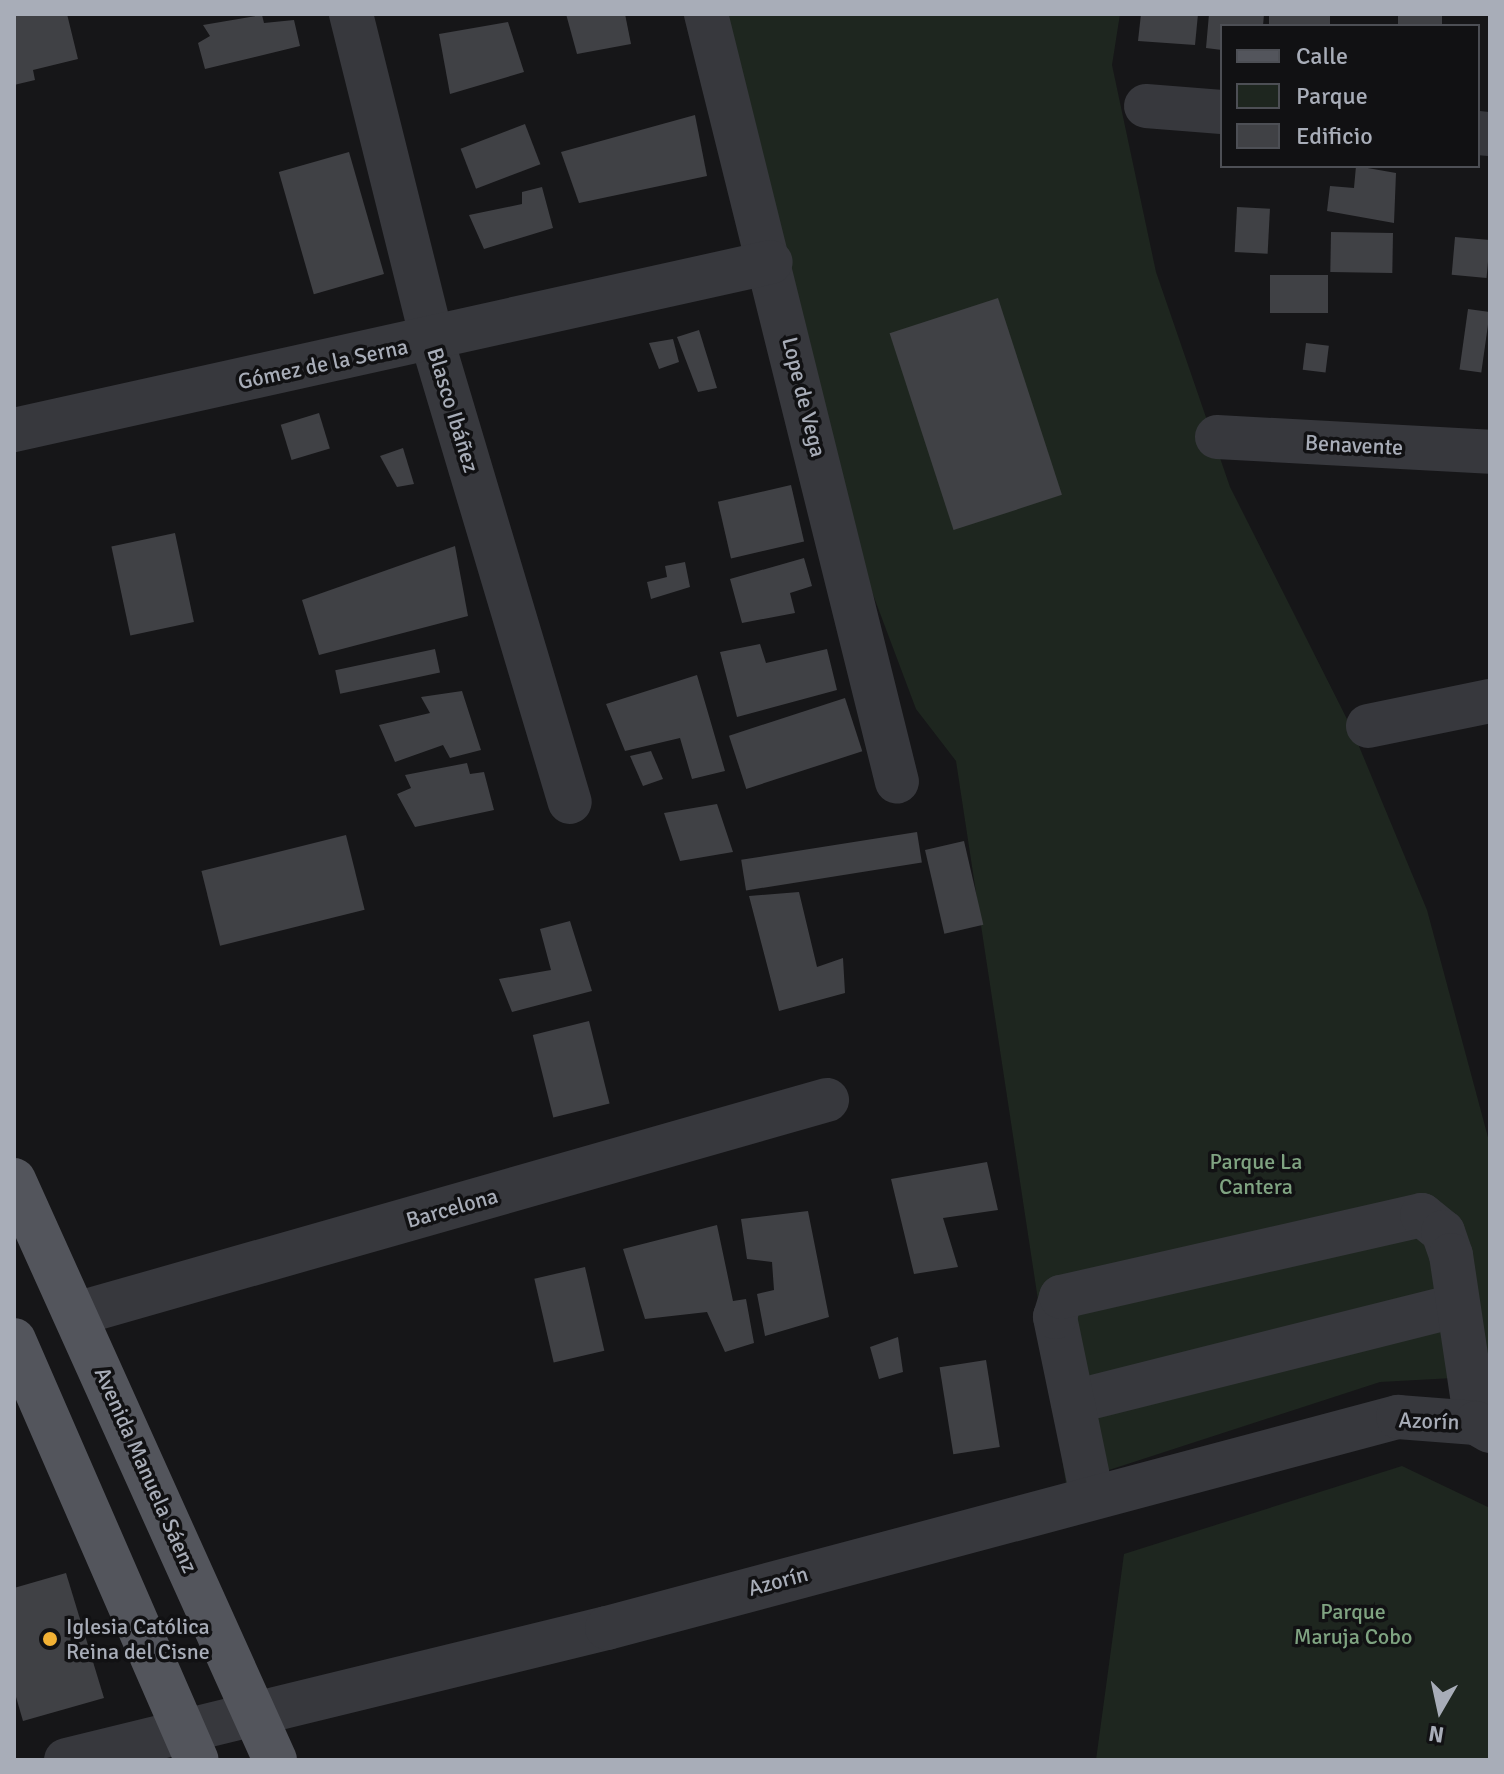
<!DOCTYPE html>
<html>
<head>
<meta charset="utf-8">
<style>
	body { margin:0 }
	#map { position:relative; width:1504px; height:1774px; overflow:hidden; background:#161618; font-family:Signika,sans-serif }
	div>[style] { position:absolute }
	.green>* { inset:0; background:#1e261f }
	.building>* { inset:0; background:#404145; transform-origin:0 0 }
	.minor>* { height:44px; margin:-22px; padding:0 22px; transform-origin:22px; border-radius:22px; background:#37383d }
	.major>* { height:44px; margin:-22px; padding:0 22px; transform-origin:22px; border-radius:22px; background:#53555c }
	.dots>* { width:22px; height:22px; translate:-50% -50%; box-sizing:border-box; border:4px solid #111113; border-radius:50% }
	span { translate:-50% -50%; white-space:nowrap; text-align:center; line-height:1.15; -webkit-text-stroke:7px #111113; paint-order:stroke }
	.street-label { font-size:22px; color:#a8adb8 }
	.park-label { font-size:22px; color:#7fa381 }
	.poi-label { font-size:22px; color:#a8adb8 }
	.left { translate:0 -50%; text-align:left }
	.frame { position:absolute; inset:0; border:16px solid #a8adb8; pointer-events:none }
	.legend { position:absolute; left:1220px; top:24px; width:260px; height:144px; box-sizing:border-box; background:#111113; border:2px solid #4d4f55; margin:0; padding:10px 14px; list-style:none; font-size:24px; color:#a8adb8 }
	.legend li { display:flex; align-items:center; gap:16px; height:40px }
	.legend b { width:40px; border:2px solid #4d4f55 }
	.north { position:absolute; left:1400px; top:1670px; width:80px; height:80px; -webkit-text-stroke:6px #111113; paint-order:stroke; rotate:189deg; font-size:22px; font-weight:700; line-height:32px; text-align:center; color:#a8adb8 }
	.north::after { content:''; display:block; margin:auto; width:28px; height:36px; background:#a8adb8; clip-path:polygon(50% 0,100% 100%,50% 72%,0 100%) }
</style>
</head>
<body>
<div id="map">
	<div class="green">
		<i style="clip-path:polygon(723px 14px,1120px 14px,1112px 65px,1156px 272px,1230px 487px,1351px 727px,1427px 910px,1489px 1141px,1490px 1376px,1380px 1382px,1066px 1484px,956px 761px,916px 709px,857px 552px)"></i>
		<i style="clip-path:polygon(1402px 1466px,1490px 1508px,1490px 1760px,1096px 1760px,1124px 1554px)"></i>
	</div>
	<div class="building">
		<i style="clip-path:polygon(14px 14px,67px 14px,78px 59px,33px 70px,35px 80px,14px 85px)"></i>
		<i style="clip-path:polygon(566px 14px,625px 14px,631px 44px,577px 54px)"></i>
		<i style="clip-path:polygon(1141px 14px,1198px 14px,1195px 45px,1138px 41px)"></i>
		<i style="clip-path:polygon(1209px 14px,1264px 14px,1263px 26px,1222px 26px,1222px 50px,1206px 48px)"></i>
		<i style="left:1269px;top:14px;width:61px;height:12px"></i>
		<i style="left:1398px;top:14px;width:44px;height:12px"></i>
		<i style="clip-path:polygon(262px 15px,264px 23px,294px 20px,300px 46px,205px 69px,198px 43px,210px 36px,203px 25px)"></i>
		<i style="clip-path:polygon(508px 22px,524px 72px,450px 94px,439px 34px)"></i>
		<i style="clip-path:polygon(695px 115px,707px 176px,579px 203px,561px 152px)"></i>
		<i style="left:525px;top:124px;width:43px;height:69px;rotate:69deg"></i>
		<i style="left:349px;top:152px;width:127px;height:73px;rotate:74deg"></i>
		<i style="clip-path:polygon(1356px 166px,1396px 173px,1394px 223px,1327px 211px,1330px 186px,1354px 188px)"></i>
		<i style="clip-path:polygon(542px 187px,553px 228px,484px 249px,469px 215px,522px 204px,522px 192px)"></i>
		<i style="left:1237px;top:207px;width:33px;height:45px;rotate:3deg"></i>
		<i style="left:1331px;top:232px;width:62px;height:40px;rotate:1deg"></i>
		<i style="left:1455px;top:237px;width:35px;height:38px;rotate:5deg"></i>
		<i style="left:1328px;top:275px;width:38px;height:58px;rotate:90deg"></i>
		<i style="left:998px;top:298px;width:207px;height:114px;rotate:72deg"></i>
		<i style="left:1468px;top:309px;width:22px;height:61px;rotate:8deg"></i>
		<i style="clip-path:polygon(699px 330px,717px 388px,698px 392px,677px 337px)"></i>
		<i style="clip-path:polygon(673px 339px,679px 362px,659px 369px,649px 343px)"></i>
		<i style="left:1306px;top:343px;width:23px;height:27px;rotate:7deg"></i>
		<i style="left:319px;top:413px;width:37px;height:40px;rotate:73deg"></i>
		<i style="clip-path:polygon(403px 448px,414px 484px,397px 487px,380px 456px)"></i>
		<i style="left:791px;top:485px;width:58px;height:75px;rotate:77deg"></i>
		<i style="left:175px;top:533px;width:91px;height:65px;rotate:78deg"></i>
		<i style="clip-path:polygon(455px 546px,468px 616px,319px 655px,302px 600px)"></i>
		<i style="clip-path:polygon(804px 558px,812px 586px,790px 593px,795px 613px,742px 623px,730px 579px)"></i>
		<i style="clip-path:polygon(685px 562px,690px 587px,651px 599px,647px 582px,667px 577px,665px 566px)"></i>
		<i style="clip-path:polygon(760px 644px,766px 663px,827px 649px,837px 690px,737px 717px,720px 652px)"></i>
		<i style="left:435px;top:649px;width:24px;height:102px;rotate:78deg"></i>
		<i style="clip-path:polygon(697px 675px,725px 771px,692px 779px,680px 738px,625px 751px,606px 704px)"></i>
		<i style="clip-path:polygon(462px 691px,481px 750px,450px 758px,443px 745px,395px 762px,379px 725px,430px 713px,421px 697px)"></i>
		<i style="left:845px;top:698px;width:56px;height:122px;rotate:72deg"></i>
		<i style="clip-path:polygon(651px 751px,663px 779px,643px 786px,630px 756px)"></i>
		<i style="clip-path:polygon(467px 763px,470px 774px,484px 772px,494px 810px,415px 827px,397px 794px,411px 788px,405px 775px)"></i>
		<i style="clip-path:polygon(717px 804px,733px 852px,680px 861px,664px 813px)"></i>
		<i style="left:917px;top:832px;width:31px;height:178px;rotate:81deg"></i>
		<i style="left:346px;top:835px;width:77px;height:149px;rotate:76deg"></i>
		<i style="left:964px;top:841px;width:86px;height:40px;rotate:77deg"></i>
		<i style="clip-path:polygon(799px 892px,817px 967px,843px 958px,845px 993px,779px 1011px,749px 896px)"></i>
		<i style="clip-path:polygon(570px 921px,592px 991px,512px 1012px,499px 979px,551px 970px,540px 929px)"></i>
		<i style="left:589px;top:1021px;width:85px;height:58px;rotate:76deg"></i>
		<i style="clip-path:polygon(987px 1162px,998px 1210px,943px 1218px,958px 1267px,914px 1274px,891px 1179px)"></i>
		<i style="clip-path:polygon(808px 1211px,829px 1317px,765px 1336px,757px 1294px,774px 1290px,772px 1262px,747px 1259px,741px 1219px)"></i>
		<i style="clip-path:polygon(717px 1225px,733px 1301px,746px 1299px,754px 1343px,725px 1352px,707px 1312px,645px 1319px,623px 1249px)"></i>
		<i style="left:585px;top:1267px;width:86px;height:52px;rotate:77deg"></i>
		<i style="clip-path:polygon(898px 1337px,903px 1372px,879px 1379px,870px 1347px)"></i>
		<i style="left:986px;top:1360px;width:88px;height:47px;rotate:81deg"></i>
		<i style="clip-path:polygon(66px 1573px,104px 1698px,23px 1721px,14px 1690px,14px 1588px)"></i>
	</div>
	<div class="minor">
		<i style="left:351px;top:14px;width:336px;rotate:76deg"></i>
		<i style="left:432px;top:340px;width:482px;rotate:73.4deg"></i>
		<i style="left:706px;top:14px;width:791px;rotate:76.03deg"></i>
		<i style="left:1146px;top:106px;width:76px;rotate:4.5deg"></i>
		<i style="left:1478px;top:133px;width:12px;rotate:5deg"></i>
		<i style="left:14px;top:430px;width:775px;rotate:-12.51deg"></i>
		<i style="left:1217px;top:437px;width:273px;rotate:3.1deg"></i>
		<i style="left:1368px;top:726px;width:125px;rotate:-11.6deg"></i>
		<i style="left:76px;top:1314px;width:781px;rotate:-15.91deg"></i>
		<i style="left:1073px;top:1402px;width:397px;rotate:-14.1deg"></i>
		<i style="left:1092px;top:1496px;width:183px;rotate:-101.7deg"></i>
		<i style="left:1055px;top:1317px;width:21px;rotate:-73deg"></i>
		<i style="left:1061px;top:1297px;width:370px;rotate:-12.8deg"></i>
		<i style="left:1422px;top:1215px;width:27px;rotate:39deg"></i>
		<i style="left:1443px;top:1232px;width:24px;rotate:71deg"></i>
		<i style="left:1451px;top:1255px;width:170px;rotate:81.5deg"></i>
		<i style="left:66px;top:1760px;width:557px;rotate:-13.71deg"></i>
		<i style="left:607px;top:1628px;width:819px;rotate:-14.94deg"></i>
		<i style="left:1398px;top:1417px;width:78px;rotate:4.4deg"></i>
		<i style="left:1476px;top:1423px;width:16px;rotate:30deg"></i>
	</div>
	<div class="major">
		<i style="left:14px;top:1180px;width:636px;rotate:65.77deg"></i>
		<i style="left:14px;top:1340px;width:458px;rotate:66.5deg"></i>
	</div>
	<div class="dots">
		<i style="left:50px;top:1639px;background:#f2b134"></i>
	</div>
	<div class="street-label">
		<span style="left:323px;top:364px;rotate:-12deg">Gómez de la Serna</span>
		<span style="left:804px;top:397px;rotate:76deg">Lope de Vega</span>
		<span style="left:453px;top:410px;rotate:73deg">Blasco Ibáñez</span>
		<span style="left:1354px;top:445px;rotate:3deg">Benavente</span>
		<span style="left:452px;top:1208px;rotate:-16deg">Barcelona</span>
		<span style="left:1429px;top:1421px;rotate:2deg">Azorín</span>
		<span style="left:146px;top:1470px;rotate:66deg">Avenida Manuela Sáenz</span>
		<span style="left:778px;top:1581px;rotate:-15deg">Azorín</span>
	</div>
	<div class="park-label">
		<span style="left:1256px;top:1174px">Parque La<br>Cantera</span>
		<span style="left:1353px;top:1624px">Parque<br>Maruja Cobo</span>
	</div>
	<div class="poi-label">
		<span class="left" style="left:66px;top:1639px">Iglesia Católica<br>Reina del Cisne</span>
	</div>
	<div class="frame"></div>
	<ul class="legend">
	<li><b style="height:10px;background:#53555c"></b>Calle</li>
	<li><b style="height:22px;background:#1e261f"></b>Parque</li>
	<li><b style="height:22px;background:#404145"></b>Edificio</li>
	</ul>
	<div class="north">N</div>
</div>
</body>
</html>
